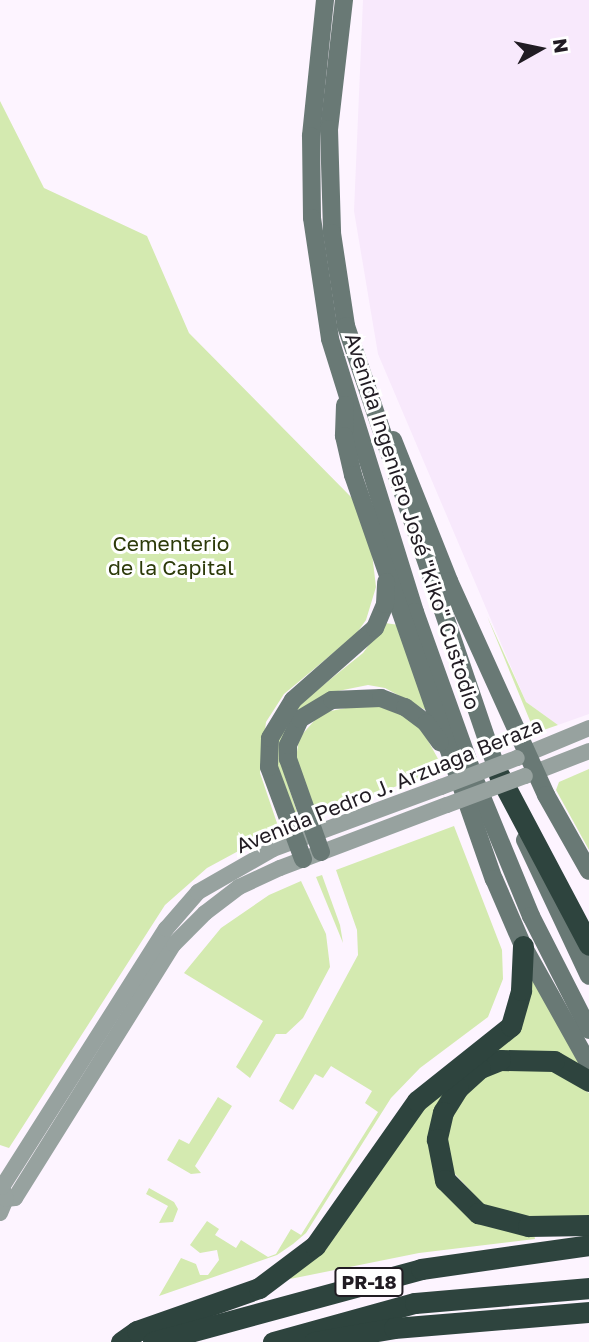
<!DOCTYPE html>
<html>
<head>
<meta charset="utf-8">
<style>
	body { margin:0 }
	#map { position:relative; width:589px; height:1342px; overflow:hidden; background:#fdf4ff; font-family:"Golos Text",sans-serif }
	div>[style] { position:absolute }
	.built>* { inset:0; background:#f8e9fc }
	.green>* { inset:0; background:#d4eab0 }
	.street>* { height:16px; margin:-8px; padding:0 8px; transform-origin:8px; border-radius:8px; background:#97a29f }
	.secondary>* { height:18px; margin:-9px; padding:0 9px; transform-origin:9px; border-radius:9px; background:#697975 }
	.highway>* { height:21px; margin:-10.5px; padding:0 10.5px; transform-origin:10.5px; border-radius:10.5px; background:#2e443e }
	.street-bridge>* { height:16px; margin:-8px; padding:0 8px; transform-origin:8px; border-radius:8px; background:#97a29f }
	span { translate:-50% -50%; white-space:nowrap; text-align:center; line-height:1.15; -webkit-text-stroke:6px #fff; paint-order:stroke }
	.shield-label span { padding:2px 5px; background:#fff; border:2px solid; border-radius:5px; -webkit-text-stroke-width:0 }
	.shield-label { font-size:19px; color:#211c23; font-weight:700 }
	.street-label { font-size:21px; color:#211c23 }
	.park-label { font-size:21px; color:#2c3a09 }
	.north { position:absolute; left:505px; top:14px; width:70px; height:70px; -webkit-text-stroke:5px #fff; paint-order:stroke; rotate:81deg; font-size:19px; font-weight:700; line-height:28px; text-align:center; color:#211c23 }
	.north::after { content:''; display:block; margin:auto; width:24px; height:32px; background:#211c23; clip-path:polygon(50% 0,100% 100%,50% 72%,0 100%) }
</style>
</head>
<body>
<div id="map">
	<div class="built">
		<i style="clip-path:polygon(363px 0,589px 0,589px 714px,558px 725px,526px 702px,378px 354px,354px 211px)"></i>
	</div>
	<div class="green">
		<i style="clip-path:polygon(0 101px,44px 188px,147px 236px,189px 333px,352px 498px,372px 553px,376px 587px,366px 620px,356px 634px,284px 694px,266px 722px,260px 773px,279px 829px,207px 868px,165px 905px,9px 1148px,0 1145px)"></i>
		<i style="clip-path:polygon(487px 616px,526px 702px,558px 725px,535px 733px)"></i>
		<i style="clip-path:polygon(385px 623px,399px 625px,431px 713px,385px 688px,368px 685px,333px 692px,282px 754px,284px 773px,297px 812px,291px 815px,275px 773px,275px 744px,291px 711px,363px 653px)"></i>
		<i style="clip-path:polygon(370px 703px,406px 716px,421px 728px,442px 766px,425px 773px,426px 776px,314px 815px,296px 759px,299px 738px,321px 713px)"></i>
		<i style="clip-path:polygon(589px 769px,589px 850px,556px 790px,559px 782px)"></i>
		<i style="clip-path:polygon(454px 826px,502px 950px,503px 979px,488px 1017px,420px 1068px,391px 1098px,306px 1233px,293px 1244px,277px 1255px,159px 1296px,181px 1258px,196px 1264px,200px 1275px,208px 1275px,219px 1260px,217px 1250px,200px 1253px,190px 1245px,207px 1221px,219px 1229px,215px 1235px,236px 1248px,241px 1240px,268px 1257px,276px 1254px,291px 1229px,301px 1235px,378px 1112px,365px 1103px,372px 1091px,331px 1066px,323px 1078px,315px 1074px,293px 1110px,279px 1101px,358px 955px,357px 930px,336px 870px)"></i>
		<i style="clip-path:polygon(322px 875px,340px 925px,343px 943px,316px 877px)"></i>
		<i style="clip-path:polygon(301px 881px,326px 934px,330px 967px,303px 1018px,286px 1034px,276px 1034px,250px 1078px,236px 1067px,263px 1021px,184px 973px,221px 928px,269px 895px)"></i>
		<i style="clip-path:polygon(530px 975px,584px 1065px,518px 1055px,445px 1099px,439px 1178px,534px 1234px,535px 1239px,419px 1253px,290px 1279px,418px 1107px,494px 1048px)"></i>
		<i style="clip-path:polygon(536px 1065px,558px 1072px,589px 1093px,589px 1218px,524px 1218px,483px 1204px,454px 1173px,446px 1143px,449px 1121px,469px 1089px,487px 1073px)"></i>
		<i style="clip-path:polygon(218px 1097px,232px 1106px,195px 1166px,201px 1173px,191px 1174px,167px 1160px,179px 1139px,189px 1144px)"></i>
		<i style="clip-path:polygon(149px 1188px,174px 1202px,178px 1209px,173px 1222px,159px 1223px,168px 1206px,146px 1194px)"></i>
	</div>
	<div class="street">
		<i style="left:517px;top:758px;width:78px;rotate:-22.6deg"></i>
		<i style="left:525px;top:776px;width:69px;rotate:-21.3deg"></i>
		<i style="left:6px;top:1199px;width:9px;rotate:-6deg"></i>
		<i style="left:15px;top:1198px;width:300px;rotate:-58deg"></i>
		<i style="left:174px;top:944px;width:44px;rotate:-45deg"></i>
		<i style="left:205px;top:913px;width:43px;rotate:-37.4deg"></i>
		<i style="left:239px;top:887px;width:45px;rotate:-24.9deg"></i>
		<i style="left:280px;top:868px;width:178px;rotate:-20.7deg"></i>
		<i style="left:0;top:1213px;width:15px;rotate:-67deg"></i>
		<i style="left:6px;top:1199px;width:13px;rotate:-108deg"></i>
		<i style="left:2px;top:1187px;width:306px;rotate:-57.6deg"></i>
		<i style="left:166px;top:929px;width:49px;rotate:-49.1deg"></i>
		<i style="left:198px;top:892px;width:86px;rotate:-29.8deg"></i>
		<i style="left:273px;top:849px;width:179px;rotate:-20.3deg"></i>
	</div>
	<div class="secondary">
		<i style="left:325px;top:0;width:137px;rotate:95.9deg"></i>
		<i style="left:311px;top:136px;width:82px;rotate:89.3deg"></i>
		<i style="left:312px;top:218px;width:122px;rotate:81.5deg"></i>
		<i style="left:330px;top:339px;width:286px;rotate:72.7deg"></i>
		<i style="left:415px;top:612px;width:184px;rotate:70.3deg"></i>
		<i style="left:477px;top:785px;width:142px;rotate:67.6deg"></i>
		<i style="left:531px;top:916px;width:128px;rotate:63deg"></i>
		<i style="left:344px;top:0;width:130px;rotate:96.6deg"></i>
		<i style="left:329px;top:129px;width:104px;rotate:88.3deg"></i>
		<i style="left:332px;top:233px;width:94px;rotate:81.4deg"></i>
		<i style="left:346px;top:326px;width:478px;rotate:71.2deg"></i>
		<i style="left:345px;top:405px;width:31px;rotate:92deg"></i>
		<i style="left:344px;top:436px;width:40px;rotate:77deg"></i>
		<i style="left:353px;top:475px;width:428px;rotate:70.8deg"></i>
		<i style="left:494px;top:879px;width:73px;rotate:66.6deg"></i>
		<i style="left:523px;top:946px;width:135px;rotate:60.8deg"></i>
		<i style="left:393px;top:440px;width:152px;rotate:68.3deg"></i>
		<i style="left:449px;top:581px;width:235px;rotate:65.6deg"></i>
		<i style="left:546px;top:795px;width:87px;rotate:60.5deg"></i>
		<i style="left:525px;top:840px;width:150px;rotate:64.8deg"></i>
		<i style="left:321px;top:852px;width:99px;rotate:-109.5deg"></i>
		<i style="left:288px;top:759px;width:14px;rotate:-90deg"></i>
		<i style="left:288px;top:745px;width:29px;rotate:-65deg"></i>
		<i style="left:300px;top:719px;width:37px;rotate:-31deg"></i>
		<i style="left:332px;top:700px;width:49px;rotate:-2.3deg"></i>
		<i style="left:381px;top:698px;width:26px;rotate:21deg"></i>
		<i style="left:405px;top:707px;width:26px;rotate:37deg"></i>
		<i style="left:426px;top:723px;width:24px;rotate:54deg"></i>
		<i style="left:303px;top:859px;width:98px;rotate:-110.3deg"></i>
		<i style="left:269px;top:767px;width:29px;rotate:-88deg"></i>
		<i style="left:270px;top:738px;width:44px;rotate:-58.8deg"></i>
		<i style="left:293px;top:700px;width:109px;rotate:-41.3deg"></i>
		<i style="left:375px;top:628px;width:26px;rotate:-67deg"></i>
		<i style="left:385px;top:604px;width:22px;rotate:-87deg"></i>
	</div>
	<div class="highway">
		<i style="left:499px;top:775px;width:192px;rotate:62.1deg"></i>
		<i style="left:589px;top:1081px;width:40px;rotate:-150.3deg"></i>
		<i style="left:554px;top:1061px;width:54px;rotate:-178.9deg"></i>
		<i style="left:500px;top:1060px;width:22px;rotate:158deg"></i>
		<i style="left:480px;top:1068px;width:30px;rotate:138deg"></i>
		<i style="left:458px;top:1088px;width:28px;rotate:122deg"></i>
		<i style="left:443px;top:1112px;width:28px;rotate:103deg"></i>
		<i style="left:437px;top:1139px;width:42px;rotate:79deg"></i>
		<i style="left:445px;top:1180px;width:47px;rotate:45deg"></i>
		<i style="left:478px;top:1213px;width:52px;rotate:14.6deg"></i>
		<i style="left:528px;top:1226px;width:61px;rotate:-0.9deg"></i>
		<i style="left:121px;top:1342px;width:19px;rotate:-35deg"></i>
		<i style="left:137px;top:1331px;width:129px;rotate:-19.4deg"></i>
		<i style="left:259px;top:1288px;width:70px;rotate:-36.9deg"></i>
		<i style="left:315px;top:1246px;width:177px;rotate:-54.9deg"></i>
		<i style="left:417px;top:1101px;width:120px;rotate:-38.6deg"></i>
		<i style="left:511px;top:1026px;width:37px;rotate:-74deg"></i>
		<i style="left:521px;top:990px;width:44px;rotate:-87.4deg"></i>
		<i style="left:153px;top:1342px;width:278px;rotate:-15.2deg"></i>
		<i style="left:421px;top:1269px;width:170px;rotate:-8.1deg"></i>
		<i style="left:273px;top:1342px;width:147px;rotate:-15.4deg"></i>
		<i style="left:415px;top:1303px;width:175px;rotate:-4.9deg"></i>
		<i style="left:314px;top:1342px;width:81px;rotate:-9.9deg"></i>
		<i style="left:394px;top:1328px;width:196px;rotate:-4.7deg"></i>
	</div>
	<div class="street-bridge">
		<i style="left:441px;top:787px;width:81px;rotate:-20.9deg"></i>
		<i style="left:447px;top:805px;width:83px;rotate:-20.4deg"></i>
	</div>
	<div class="shield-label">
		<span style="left:369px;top:1282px">PR-18</span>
	</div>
	<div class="street-label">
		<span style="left:413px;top:521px;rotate:72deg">Avenida Ingeniero José "Kiko" Custodio</span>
		<span style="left:389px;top:785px;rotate:-22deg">Avenida Pedro J. Arzuaga Beraza</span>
	</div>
	<div class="park-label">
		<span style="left:171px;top:555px">Cementerio<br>de la Capital</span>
	</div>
	<div class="north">N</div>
</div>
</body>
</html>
